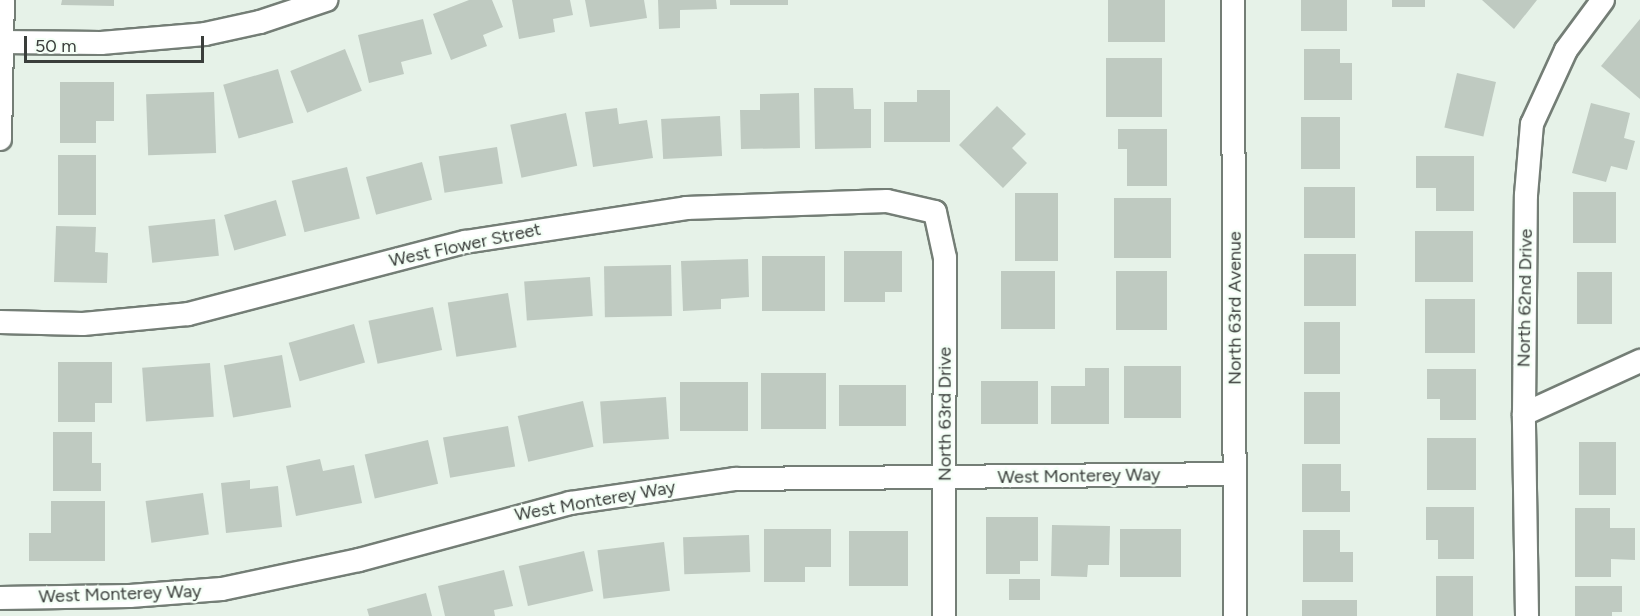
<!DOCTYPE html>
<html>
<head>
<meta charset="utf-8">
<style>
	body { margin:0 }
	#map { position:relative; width:1640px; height:616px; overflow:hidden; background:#e6f2e8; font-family:Figtree,sans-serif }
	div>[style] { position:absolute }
	.building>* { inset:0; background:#bfcac1; transform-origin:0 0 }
	.roads { filter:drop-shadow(2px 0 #747e76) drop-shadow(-2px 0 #747e76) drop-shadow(0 2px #747e76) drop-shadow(0 -2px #747e76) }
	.minor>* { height:22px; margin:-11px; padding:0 11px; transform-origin:11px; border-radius:11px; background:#fff }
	span { translate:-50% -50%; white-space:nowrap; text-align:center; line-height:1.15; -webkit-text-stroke:4.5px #f4fff6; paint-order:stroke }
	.street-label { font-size:18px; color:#3a3e3b }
	.scale { position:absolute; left:24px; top:36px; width:180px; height:27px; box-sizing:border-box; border:3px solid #3a3e3b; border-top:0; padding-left:8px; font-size:18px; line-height:21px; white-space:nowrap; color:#3a3e3b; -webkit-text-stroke:4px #f4fff6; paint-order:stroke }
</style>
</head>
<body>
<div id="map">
	<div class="building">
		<i style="clip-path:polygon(62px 0,114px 0,114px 6px,61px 5px)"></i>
		<i style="clip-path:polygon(469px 0,492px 0,503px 27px,483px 35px,487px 46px,451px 60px,433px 14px)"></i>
		<i style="clip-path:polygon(512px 0,570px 0,573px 15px,553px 19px,555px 32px,519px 39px)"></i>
		<i style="clip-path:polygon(585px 0,644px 0,647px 18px,590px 27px)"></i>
		<i style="clip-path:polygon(658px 0,716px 0,717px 9px,680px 10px,680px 28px,659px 29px)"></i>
		<i style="left:730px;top:0;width:58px;height:5px"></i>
		<i style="left:1108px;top:0;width:57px;height:42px"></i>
		<i style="left:1301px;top:0;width:46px;height:31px"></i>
		<i style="left:1392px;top:0;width:33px;height:7px"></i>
		<i style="clip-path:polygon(1482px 0,1537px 0,1514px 29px)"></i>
		<i style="clip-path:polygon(423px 19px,432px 54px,401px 62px,404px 74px,369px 83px,358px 35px)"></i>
		<i style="clip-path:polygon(1640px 19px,1640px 99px,1601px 66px)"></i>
		<i style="left:345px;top:49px;width:45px;height:59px;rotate:68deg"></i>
		<i style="clip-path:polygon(1304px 49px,1340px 49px,1340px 63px,1352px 63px,1352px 100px,1304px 100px)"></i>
		<i style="left:1106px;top:58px;width:56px;height:59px"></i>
		<i style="left:278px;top:69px;width:56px;height:57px;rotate:74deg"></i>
		<i style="left:1457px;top:73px;width:40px;height:56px;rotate:13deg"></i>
		<i style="clip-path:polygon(60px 82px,114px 82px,114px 121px,96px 121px,96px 143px,60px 143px)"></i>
		<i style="clip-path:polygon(814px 88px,853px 88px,854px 109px,871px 109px,871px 148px,815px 149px)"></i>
		<i style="clip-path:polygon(917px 90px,950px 90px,950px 142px,884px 142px,884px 102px,917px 102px)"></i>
		<i style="left:214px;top:92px;width:61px;height:68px;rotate:88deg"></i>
		<i style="clip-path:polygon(799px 93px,800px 148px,741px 149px,740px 110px,760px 110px,760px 94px)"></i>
		<i style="clip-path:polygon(1591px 103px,1630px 113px,1624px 138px,1635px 141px,1627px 170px,1611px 166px,1606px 182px,1572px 173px)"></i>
		<i style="clip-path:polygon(997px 106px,1026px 134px,1012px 148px,1027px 163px,1003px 188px,959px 145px)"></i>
		<i style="clip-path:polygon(617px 108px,619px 124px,647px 120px,653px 158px,593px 167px,585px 112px)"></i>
		<i style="left:566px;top:113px;width:54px;height:57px;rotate:78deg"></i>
		<i style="left:720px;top:116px;width:40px;height:59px;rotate:87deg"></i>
		<i style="left:1301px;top:117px;width:39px;height:52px"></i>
		<i style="clip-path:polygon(1118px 129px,1167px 129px,1167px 186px,1127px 186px,1127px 149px,1118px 149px)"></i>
		<i style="left:497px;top:147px;width:37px;height:59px;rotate:81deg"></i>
		<i style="left:58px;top:155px;width:38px;height:60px"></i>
		<i style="clip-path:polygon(1416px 156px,1474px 156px,1474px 211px,1436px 211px,1436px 188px,1416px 188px)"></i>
		<i style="left:422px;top:162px;width:39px;height:58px;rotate:75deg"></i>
		<i style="left:347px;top:167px;width:53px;height:57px;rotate:76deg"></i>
		<i style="left:1304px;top:187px;width:51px;height:51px"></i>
		<i style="left:1573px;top:192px;width:43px;height:51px"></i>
		<i style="left:1015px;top:193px;width:43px;height:68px"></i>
		<i style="left:1114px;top:198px;width:57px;height:60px"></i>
		<i style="left:276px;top:200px;width:37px;height:54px;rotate:74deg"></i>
		<i style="left:215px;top:219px;width:37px;height:67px;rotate:84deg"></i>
		<i style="clip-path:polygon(56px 226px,96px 227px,95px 252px,108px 253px,107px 283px,54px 282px)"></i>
		<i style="left:1415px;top:231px;width:58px;height:51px"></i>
		<i style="clip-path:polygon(844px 251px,902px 251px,902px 292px,885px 292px,885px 302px,844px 302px)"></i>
		<i style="left:1304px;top:254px;width:52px;height:52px"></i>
		<i style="left:762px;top:256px;width:63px;height:55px"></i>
		<i style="clip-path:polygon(748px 259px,749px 297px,721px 299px,721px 309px,683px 311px,681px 261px)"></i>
		<i style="left:671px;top:265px;width:51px;height:67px;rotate:89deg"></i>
		<i style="left:1001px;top:271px;width:54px;height:58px"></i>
		<i style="left:1116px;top:271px;width:51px;height:59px"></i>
		<i style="left:1577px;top:272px;width:35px;height:52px"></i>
		<i style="left:590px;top:277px;width:39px;height:66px;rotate:86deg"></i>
		<i style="left:508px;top:293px;width:55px;height:61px;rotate:81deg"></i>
		<i style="left:1425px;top:299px;width:50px;height:54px"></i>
		<i style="left:433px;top:307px;width:44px;height:66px;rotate:78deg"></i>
		<i style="left:1304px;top:322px;width:36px;height:52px"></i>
		<i style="left:354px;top:324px;width:40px;height:68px;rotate:74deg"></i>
		<i style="left:282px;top:355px;width:53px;height:59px;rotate:80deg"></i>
		<i style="clip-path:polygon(58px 362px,112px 362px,112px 403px,95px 403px,95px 422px,58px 422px)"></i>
		<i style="left:210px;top:363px;width:54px;height:68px;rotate:86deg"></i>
		<i style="left:1124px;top:366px;width:57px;height:52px"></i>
		<i style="clip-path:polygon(1085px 368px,1109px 368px,1109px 424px,1051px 424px,1051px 386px,1085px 386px)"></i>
		<i style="clip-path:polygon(1427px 369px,1476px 369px,1476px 420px,1440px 420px,1440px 399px,1427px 399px)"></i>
		<i style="left:761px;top:373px;width:65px;height:56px"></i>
		<i style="left:981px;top:381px;width:57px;height:43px"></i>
		<i style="left:680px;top:382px;width:68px;height:49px"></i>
		<i style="left:839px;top:385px;width:67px;height:41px"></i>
		<i style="left:1304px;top:392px;width:36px;height:52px"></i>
		<i style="left:666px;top:397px;width:42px;height:66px;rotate:86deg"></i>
		<i style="left:583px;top:401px;width:47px;height:67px;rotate:77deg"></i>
		<i style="left:508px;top:426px;width:41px;height:66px;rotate:80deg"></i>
		<i style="clip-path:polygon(53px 432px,92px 432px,92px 463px,101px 463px,101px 491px,53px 491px)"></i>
		<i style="left:1427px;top:438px;width:49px;height:52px"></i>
		<i style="left:428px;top:440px;width:45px;height:65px;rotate:77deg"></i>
		<i style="left:1579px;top:442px;width:37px;height:53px"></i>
		<i style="clip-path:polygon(320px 459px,323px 471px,354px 465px,362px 503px,296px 516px,286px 466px)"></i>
		<i style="clip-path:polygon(1302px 464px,1341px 464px,1341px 491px,1350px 491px,1350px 512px,1302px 512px)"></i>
		<i style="clip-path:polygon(250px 480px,250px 489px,278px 486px,282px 527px,226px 533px,221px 483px)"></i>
		<i style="left:203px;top:493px;width:42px;height:58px;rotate:82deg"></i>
		<i style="clip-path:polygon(51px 501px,105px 501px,105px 561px,29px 561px,29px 533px,51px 533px)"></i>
		<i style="clip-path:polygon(1426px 507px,1474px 507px,1474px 559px,1438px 559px,1438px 540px,1426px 540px)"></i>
		<i style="clip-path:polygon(1575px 508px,1610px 508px,1610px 528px,1635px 528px,1635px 560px,1611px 559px,1611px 577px,1575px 577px)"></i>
		<i style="clip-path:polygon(986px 517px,1038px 517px,1038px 561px,1020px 561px,1020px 574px,986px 574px)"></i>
		<i style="clip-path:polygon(1052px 525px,1110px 526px,1109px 565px,1088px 565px,1087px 577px,1051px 576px)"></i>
		<i style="clip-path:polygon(764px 529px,831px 529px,831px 567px,805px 567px,805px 582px,764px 582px)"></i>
		<i style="left:1120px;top:529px;width:61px;height:48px"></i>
		<i style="clip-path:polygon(1303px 530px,1340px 530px,1340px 552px,1353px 552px,1353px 582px,1303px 582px)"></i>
		<i style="left:849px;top:531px;width:59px;height:55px"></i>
		<i style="left:749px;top:535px;width:37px;height:66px;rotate:88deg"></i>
		<i style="left:664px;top:542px;width:49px;height:67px;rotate:83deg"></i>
		<i style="left:584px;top:551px;width:41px;height:67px;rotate:77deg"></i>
		<i style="clip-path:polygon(504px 570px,513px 606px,494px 610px,495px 616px,445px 616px,438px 586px)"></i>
		<i style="left:1436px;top:576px;width:37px;height:40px"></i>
		<i style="left:1009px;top:579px;width:31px;height:21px"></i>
		<i style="clip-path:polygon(1575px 586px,1622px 586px,1622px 612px,1612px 612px,1612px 616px,1575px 616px)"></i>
		<i style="clip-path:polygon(426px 593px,432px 616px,369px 616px,367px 609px)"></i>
		<i style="left:1302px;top:600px;width:55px;height:16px"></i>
	</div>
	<div class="roads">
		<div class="minor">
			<i style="left:1233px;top:0;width:616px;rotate:89.81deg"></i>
			<i style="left:2px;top:42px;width:99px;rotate:0.6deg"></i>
			<i style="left:101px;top:43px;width:104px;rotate:-4.9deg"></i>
			<i style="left:205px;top:34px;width:56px;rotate:-12.3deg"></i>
			<i style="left:260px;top:22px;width:70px;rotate:-18.4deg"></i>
			<i style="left:0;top:139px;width:139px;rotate:-88.8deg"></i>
			<i style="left:0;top:322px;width:83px;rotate:1.4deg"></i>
			<i style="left:83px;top:324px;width:105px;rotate:-5.4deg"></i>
			<i style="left:188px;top:314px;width:286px;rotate:-14.6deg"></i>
			<i style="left:465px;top:242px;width:224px;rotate:-8.7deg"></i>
			<i style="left:686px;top:208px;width:201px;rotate:-2deg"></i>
			<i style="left:887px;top:201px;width:49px;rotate:12.9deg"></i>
			<i style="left:935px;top:212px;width:47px;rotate:77.7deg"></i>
			<i style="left:945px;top:258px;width:358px;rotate:90.2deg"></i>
			<i style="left:1524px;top:414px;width:128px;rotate:-24.6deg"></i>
			<i style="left:0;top:598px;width:130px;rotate:-0.9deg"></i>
			<i style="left:130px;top:596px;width:92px;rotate:-4.4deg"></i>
			<i style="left:222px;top:589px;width:140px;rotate:-12deg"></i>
			<i style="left:359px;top:560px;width:219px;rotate:-15.1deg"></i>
			<i style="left:570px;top:503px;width:167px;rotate:-8.3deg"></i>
			<i style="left:735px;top:479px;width:500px;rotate:-0.57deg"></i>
			<i style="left:1527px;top:616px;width:202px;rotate:-90.9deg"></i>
			<i style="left:1524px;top:414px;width:219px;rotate:-89.5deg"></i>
			<i style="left:1526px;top:195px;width:71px;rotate:-85.2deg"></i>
			<i style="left:1532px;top:124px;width:81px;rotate:-65.3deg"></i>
			<i style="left:1566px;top:50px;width:62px;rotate:-53.5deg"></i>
		</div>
	</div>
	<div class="street-label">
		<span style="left:465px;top:245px;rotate:-12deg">West Flower Street</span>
		<span style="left:1525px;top:298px;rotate:-89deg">North 62nd Drive</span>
		<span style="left:1235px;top:308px;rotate:-90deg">North 63rd Avenue</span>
		<span style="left:945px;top:414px;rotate:-90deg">North 63rd Drive</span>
		<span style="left:1079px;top:476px;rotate:-1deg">West Monterey Way</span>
		<span style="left:595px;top:501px;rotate:-10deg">West Monterey Way</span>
		<span style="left:120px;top:594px;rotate:-2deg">West Monterey Way</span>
	</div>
	<div class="scale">50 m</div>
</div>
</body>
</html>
